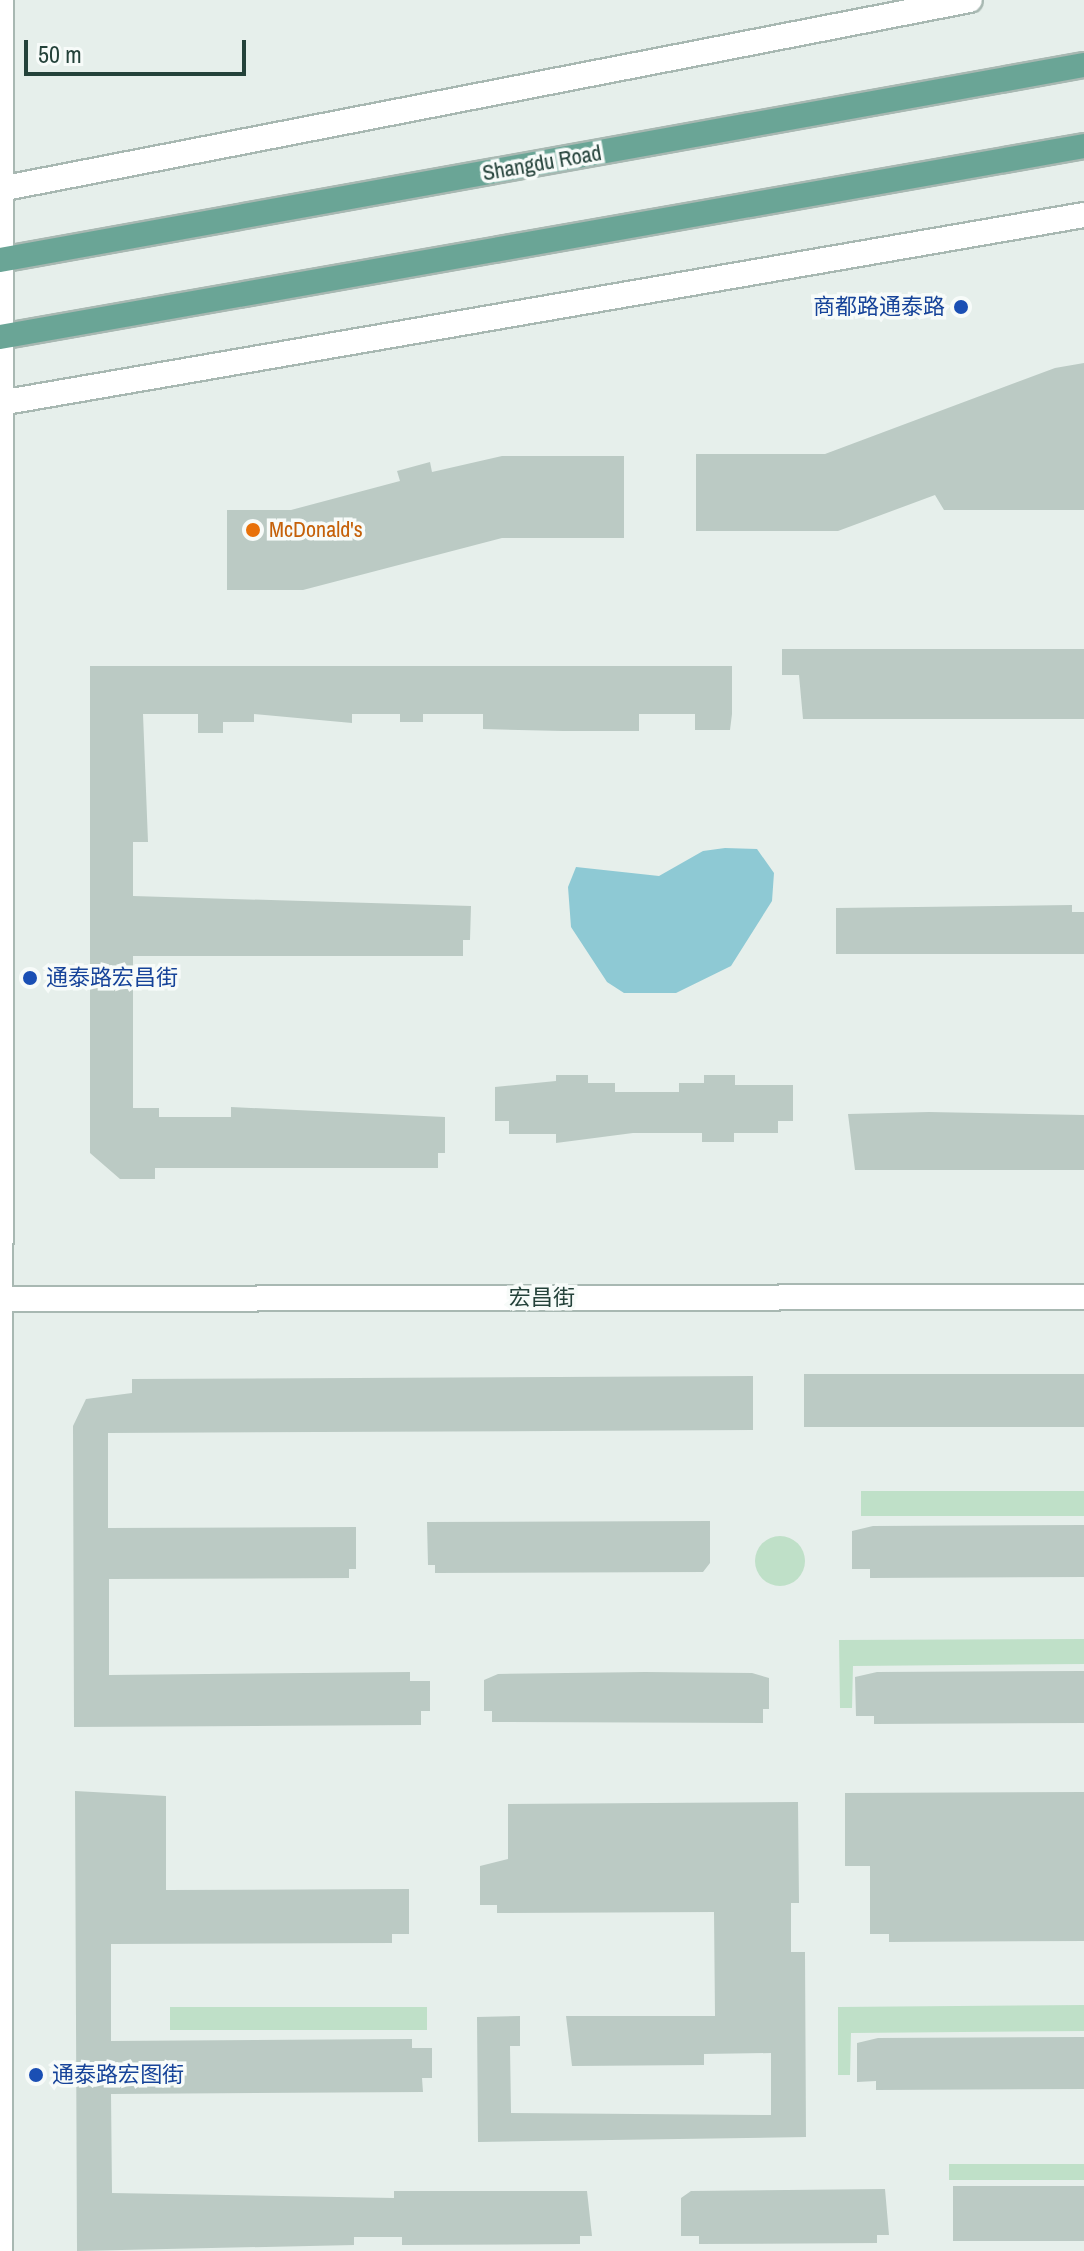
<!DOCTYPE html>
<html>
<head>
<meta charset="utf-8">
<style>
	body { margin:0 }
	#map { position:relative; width:1084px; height:2251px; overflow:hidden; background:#e6efeb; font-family:"Archivo Narrow","Noto Sans SC",sans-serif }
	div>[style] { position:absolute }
	.green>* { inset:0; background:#bfe0c8; transform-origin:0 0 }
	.round { border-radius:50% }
	.water>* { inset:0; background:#8ec9d4 }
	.building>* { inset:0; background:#bbcac4; transform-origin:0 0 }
	.roads { filter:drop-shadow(2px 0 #a8b8b2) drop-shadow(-2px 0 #a8b8b2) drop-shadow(0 2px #a8b8b2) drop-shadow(0 -2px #a8b8b2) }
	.minor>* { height:24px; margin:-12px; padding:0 12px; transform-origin:12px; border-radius:12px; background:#fff }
	.tertiary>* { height:24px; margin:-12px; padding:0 12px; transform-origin:12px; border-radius:12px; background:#fff }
	.primary>* { height:24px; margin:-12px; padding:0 12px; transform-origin:12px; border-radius:12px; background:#6aa596 }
	.dots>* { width:22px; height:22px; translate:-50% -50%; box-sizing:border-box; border:4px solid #f7fbf9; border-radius:50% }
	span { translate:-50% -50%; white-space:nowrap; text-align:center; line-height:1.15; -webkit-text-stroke:7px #f7fbf9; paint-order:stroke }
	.street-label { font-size:22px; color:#24423a }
	.transit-label { font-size:22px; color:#164399 }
	.right { translate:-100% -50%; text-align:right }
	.left { translate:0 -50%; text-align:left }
	.food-label { font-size:22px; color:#c56008 }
	.scale { position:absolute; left:24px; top:40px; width:222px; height:36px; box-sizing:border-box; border:4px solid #24423a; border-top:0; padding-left:10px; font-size:24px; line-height:28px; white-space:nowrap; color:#24423a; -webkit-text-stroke:6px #f7fbf9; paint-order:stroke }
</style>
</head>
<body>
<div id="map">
	<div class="green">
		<i style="left:1084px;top:1491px;width:25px;height:223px;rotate:90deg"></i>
		<i class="round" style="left:755px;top:1536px;width:50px;height:50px"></i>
		<i style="clip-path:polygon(1084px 1639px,1084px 1664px,853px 1666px,852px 1708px,840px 1708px,839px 1640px)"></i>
		<i style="clip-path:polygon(1084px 2005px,1084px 2031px,851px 2033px,850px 2075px,838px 2075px,838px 2007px)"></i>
		<i style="left:427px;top:2007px;width:23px;height:257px;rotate:90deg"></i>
		<i style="left:1084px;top:2164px;width:16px;height:135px;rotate:90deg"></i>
	</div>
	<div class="water">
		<i style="clip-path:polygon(725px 848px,757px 849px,774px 873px,772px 901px,731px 966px,676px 993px,624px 993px,607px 982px,571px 927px,568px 887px,576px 867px,659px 876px,703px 851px)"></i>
	</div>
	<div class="building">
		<i style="clip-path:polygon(1084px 363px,1084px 510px,944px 510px,935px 495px,838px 531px,696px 531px,696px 454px,825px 454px,1055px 368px)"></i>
		<i style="clip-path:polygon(502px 456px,624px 456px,624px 538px,502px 538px,303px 590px,227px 590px,227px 510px,291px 510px,400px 481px,397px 471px,430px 462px,432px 472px)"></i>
		<i style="clip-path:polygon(782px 649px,1084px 649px,1084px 719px,803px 719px,799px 675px,782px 675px)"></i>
		<i style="clip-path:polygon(90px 666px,732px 666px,732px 714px,730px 730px,695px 730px,695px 714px,639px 714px,639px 731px,563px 731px,483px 729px,483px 714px,423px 714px,423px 722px,400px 722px,400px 714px,352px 714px,352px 723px,254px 714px,254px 722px,223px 722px,223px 733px,198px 733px,198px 714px,143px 714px,148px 842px,133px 842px,133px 896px,471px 906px,470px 940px,463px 940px,463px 956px,133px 956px,133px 1108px,159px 1108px,159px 1117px,231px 1117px,231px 1107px,445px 1117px,445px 1153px,438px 1153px,438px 1168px,155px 1168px,155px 1179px,120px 1179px,90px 1153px)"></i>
		<i style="clip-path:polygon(1072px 905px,1072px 912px,1084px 912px,1084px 954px,836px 954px,836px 908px)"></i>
		<i style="clip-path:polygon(556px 1075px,588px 1075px,588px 1083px,615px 1083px,615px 1092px,679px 1092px,679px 1083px,704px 1083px,704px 1075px,735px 1075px,735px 1085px,793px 1085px,793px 1121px,778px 1121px,778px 1133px,734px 1133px,734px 1142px,702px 1142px,702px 1133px,633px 1133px,556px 1143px,556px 1134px,509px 1134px,509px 1121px,495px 1121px,495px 1087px,556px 1081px)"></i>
		<i style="clip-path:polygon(929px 1112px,1084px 1115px,1084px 1170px,855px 1170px,848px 1114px)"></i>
		<i style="left:1084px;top:1374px;width:53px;height:280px;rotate:90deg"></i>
		<i style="clip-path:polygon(753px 1376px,753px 1430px,108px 1433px,108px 1528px,356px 1527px,356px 1569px,349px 1569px,349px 1578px,109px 1579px,109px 1675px,410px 1672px,410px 1681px,430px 1681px,430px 1711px,421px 1711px,421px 1725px,74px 1727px,73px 1426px,86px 1399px,132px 1393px,132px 1379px)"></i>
		<i style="clip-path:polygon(710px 1521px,710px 1563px,703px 1572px,435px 1573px,435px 1565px,428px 1565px,427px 1522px)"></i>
		<i style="clip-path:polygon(1084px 1525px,1084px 1577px,870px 1578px,870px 1569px,852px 1569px,852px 1531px,873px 1526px)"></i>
		<i style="clip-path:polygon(1084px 1671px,1084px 1723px,874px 1724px,874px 1716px,856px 1716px,855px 1677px,877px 1672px)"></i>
		<i style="clip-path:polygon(645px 1672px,752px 1673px,769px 1678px,769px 1709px,763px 1709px,763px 1723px,492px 1722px,492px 1711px,484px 1711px,484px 1680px,498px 1674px)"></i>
		<i style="clip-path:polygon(75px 1791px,166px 1796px,166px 1890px,409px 1889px,409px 1934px,392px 1934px,392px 1943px,111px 1944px,111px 2041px,412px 2039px,412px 2048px,432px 2048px,432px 2078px,422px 2078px,423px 2092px,111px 2094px,112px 2193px,394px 2198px,394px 2191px,587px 2191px,592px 2236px,580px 2236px,580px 2244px,402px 2245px,402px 2237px,354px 2237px,354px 2245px,77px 2251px)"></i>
		<i style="clip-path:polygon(1084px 1792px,1084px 1941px,889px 1942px,889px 1934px,870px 1934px,870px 1866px,845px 1866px,845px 1793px)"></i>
		<i style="clip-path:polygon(798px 1802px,799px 1903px,791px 1903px,791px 1952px,805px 1952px,806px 2137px,478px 2142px,477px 2017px,520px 2016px,520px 2046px,510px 2046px,511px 2113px,771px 2115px,771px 2053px,704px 2054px,704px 2065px,572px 2066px,566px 2016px,715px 2016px,714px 1912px,497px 1913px,497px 1905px,480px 1905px,480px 1866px,508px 1859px,508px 1804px)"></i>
		<i style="clip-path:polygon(1084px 2037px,1084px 2089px,876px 2090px,876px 2081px,857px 2082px,857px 2043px,878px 2038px)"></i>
		<i style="left:1084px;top:2186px;width:55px;height:131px;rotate:90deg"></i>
		<i style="clip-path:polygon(885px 2189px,889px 2235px,877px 2235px,877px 2243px,699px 2244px,699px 2236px,681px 2236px,681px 2198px,691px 2191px)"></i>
	</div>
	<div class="roads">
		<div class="minor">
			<i style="left:0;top:189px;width:988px;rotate:-11.03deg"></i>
			<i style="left:0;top:403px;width:1100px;rotate:-9.84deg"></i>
			<i style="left:0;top:1299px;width:1084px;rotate:-0.11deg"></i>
		</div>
		<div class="tertiary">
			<i style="left:0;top:2251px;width:2251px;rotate:-89.97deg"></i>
		</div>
		<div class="primary">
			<i style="left:0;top:260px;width:1101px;rotate:-10.2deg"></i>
			<i style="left:0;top:337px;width:1101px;rotate:-9.99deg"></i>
		</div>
	</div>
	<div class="dots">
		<i style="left:961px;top:307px;background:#1a4fb4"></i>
		<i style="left:253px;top:530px;background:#e8710a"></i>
		<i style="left:30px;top:978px;background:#1a4fb4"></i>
		<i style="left:36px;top:2075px;background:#1a4fb4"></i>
	</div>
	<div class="street-label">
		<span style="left:542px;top:163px;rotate:-10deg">Shangdu Road</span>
		<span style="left:542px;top:1298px">宏昌街</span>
	</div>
	<div class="transit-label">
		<span class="right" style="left:945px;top:307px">商都路通泰路</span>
		<span class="left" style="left:46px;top:978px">通泰路宏昌街</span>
		<span class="left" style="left:52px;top:2075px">通泰路宏图街</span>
	</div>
	<div class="food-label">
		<span class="left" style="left:269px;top:530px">McDonald's</span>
	</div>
	<div class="scale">50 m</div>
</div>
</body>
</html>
